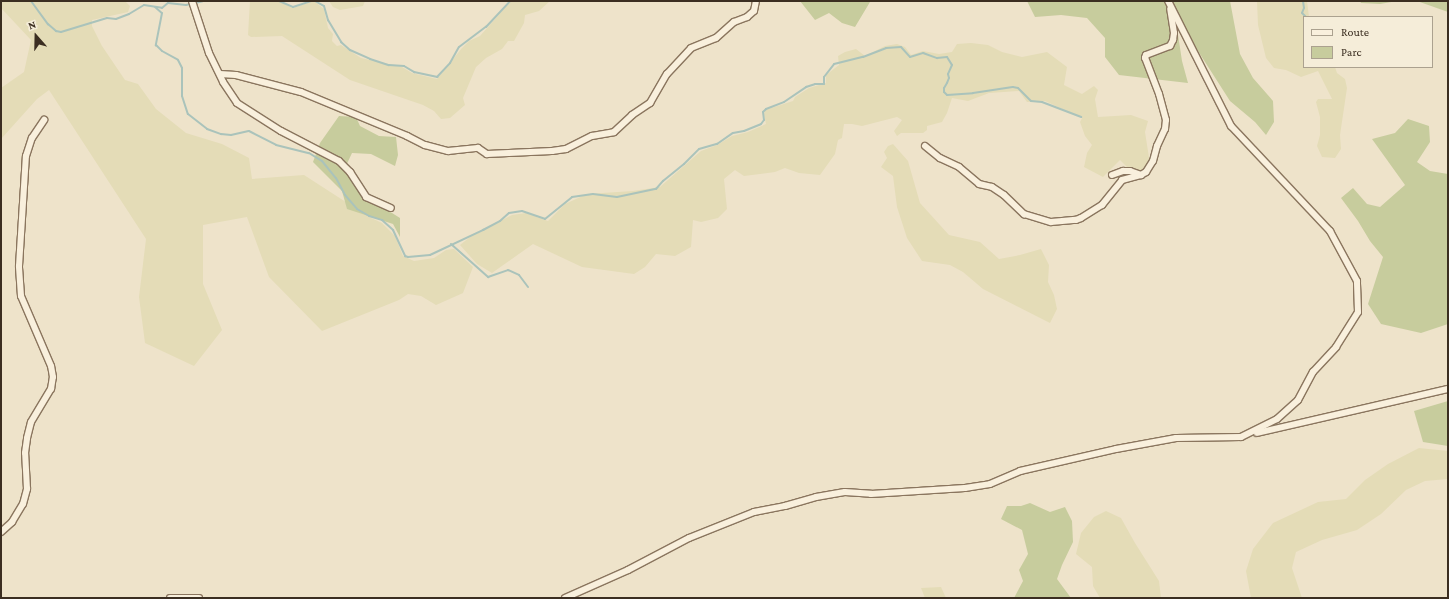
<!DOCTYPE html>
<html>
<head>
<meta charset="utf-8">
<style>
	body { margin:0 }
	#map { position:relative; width:1449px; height:599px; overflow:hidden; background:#eee3ca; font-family:"Crimson Pro",serif }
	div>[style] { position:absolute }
	.farmland>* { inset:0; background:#e4dcb7 }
	.green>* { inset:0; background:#c7cc9d }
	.stream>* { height:2px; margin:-1px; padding:0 1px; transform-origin:1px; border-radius:1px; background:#aac3bb }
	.roads { filter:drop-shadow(1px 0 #8a755e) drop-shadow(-1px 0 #8a755e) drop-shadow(0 1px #8a755e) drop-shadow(0 -1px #8a755e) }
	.minor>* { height:6px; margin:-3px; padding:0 3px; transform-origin:3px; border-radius:3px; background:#f9f0dd }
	span { translate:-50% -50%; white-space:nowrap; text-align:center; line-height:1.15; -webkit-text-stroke:3px #f5edd9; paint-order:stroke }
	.frame { position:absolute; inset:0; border:2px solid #3b2e21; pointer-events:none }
	.legend { position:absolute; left:1303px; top:16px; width:130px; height:52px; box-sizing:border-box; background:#f5edd9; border:1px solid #aba18f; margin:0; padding:5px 7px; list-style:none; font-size:12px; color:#3b2e21 }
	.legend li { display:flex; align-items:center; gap:8px; height:20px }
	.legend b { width:20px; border:1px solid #aba18f }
	.north { position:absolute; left:16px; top:16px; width:40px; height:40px; -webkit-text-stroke:3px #f5edd9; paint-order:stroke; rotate:340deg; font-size:11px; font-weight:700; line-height:16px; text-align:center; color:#3b2e21 }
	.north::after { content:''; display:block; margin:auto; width:14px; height:18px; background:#3b2e21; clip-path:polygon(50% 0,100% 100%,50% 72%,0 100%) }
</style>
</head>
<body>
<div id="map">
	<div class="farmland">
		<i style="clip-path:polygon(1px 1px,125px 1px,130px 6px,128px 12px,92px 20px,92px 26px,102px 46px,125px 80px,138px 84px,156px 109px,186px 133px,222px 144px,249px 158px,252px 179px,304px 175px,369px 217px,382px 223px,395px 236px,403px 256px,414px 261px,434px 258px,446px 250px,454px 249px,473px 267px,463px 293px,436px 305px,421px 296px,408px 294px,399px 300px,322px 331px,269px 277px,247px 217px,203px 225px,203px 284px,222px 330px,194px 366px,145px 343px,139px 297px,146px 239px,49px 90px,37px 99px,1px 139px,1px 88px,24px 72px,31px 40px,1px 8px)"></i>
		<i style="clip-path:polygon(250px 1px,278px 1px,293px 8px,314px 1px,324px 9px,328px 28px,333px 34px,332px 41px,337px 46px,341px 45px,361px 58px,402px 67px,412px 73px,437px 79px,462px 48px,469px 41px,480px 36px,511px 1px,550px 1px,539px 11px,525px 15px,524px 23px,514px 41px,508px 41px,502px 49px,486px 58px,476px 67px,463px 98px,465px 105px,450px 118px,441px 119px,434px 111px,423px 105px,350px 80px,282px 36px,251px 37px,248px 35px)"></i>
		<i style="clip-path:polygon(329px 1px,365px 1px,363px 6px,340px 10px,333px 7px)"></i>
		<i style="clip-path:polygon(1257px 1px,1307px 1px,1309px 17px,1304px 17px,1304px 67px,1335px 67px,1337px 73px,1345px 79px,1347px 88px,1340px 135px,1341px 149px,1335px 158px,1322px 157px,1317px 146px,1320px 135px,1320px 117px,1316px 102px,1318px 99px,1332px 99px,1318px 71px,1301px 77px,1286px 70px,1274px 68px,1266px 58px,1258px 25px)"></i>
		<i style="clip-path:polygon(971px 43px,988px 45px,1002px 52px,1022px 57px,1047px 52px,1067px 67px,1064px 85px,1082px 94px,1094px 86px,1098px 90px,1095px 99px,1098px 117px,1131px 115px,1148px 121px,1145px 132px,1150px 164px,1144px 172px,1128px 168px,1120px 160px,1103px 177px,1084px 167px,1087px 153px,1092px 145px,1085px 136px,1080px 122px,1082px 118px,1045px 101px,1027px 102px,1019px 91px,989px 93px,968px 101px,952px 98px,947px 113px,942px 122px,927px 126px,927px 130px,923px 133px,901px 133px,897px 136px,894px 131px,902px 120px,897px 117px,862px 126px,852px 124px,844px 124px,842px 138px,838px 140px,835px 154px,820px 175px,799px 173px,785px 168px,775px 172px,744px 176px,735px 170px,724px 179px,727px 209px,718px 218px,701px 222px,693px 220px,691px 247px,675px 256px,656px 254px,645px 267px,634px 274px,582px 267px,533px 244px,492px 273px,477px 264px,460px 245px,470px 237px,512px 215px,526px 213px,548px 221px,565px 204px,587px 194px,633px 191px,660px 187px,701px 151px,717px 145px,732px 136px,748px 132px,766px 124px,764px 114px,765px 110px,793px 101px,795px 97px,809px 88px,826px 83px,826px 75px,839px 65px,838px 56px,845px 52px,856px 49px,865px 56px,885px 46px,897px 44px,905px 47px,911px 55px,923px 51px,939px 54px,952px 52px,957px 44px)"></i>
		<i style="clip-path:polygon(893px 144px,908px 161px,920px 203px,949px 235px,980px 242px,999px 259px,1020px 255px,1041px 249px,1049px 265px,1048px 282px,1054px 295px,1057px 309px,1050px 323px,983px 289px,963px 272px,950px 265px,922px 261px,907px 238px,897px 207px,893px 176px,881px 167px,887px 158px,884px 152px,888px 146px)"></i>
		<i style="clip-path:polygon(1419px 448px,1448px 451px,1448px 479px,1425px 481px,1406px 490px,1381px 514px,1357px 530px,1322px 540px,1296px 552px,1292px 568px,1302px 598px,1251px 598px,1246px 571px,1253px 549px,1273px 523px,1318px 502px,1346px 499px,1365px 480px,1388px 464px)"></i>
		<i style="clip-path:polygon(1106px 511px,1121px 518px,1135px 543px,1159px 581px,1161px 598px,1100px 598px,1093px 586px,1092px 567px,1076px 554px,1081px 533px,1094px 517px)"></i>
		<i style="clip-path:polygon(941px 587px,946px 598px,925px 598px,921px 588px)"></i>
	</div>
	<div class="green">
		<i style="clip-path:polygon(800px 1px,870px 1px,870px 2px,855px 27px,842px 23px,829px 13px,815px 20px)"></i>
		<i style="clip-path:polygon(1027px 1px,1230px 1px,1240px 54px,1253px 78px,1273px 101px,1274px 122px,1266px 135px,1255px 122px,1230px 101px,1175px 15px,1182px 61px,1188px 83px,1119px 75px,1105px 57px,1105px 38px,1087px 18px,1061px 15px,1035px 17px)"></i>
		<i style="clip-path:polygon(1360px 1px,1397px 1px,1380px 4px,1361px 3px)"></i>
		<i style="clip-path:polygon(1417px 1px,1448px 1px,1448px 12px)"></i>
		<i style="clip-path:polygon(339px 116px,356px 117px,360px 126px,379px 136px,396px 137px,398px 155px,395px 166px,371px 154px,352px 153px,344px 170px,359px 188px,376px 203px,400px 218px,400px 237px,393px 224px,347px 209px,342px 191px,313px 162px,320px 143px)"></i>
		<i style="clip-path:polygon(1408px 119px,1429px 126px,1430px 142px,1417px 162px,1430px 171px,1448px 174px,1448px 324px,1421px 333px,1381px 324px,1368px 304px,1383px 257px,1370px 241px,1358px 221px,1341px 198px,1353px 188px,1367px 204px,1380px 207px,1405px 185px,1372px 139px,1395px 133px)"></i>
		<i style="clip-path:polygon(1448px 401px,1448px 446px,1423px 442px,1414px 411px)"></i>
		<i style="clip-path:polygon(1030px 503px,1050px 512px,1065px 507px,1072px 521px,1073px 542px,1062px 565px,1057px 579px,1071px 598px,1014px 598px,1023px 581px,1019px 570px,1028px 554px,1022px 530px,1001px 519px,1007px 506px,1021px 506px)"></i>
	</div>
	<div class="stream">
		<i style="left:31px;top:1px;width:29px;rotate:54deg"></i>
		<i style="left:48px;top:24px;width:11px;rotate:41deg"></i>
		<i style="left:56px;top:31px;width:5px;rotate:11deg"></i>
		<i style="left:61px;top:32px;width:48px;rotate:-16.9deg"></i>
		<i style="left:107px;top:18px;width:9px;rotate:6deg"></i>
		<i style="left:116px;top:19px;width:14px;rotate:-21deg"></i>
		<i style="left:129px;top:14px;width:17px;rotate:-31deg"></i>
		<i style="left:144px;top:5px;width:18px;rotate:9deg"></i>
		<i style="left:162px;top:8px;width:8px;rotate:-40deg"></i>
		<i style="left:168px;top:3px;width:18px;rotate:6deg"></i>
		<i style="left:186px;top:5px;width:17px;rotate:-13deg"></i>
		<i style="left:279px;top:1px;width:15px;rotate:23deg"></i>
		<i style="left:293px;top:7px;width:19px;rotate:-18deg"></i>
		<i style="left:315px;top:1px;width:10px;rotate:29deg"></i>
		<i style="left:324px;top:6px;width:15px;rotate:74deg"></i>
		<i style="left:328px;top:20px;width:26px;rotate:59deg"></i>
		<i style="left:341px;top:42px;width:12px;rotate:42deg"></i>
		<i style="left:350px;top:50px;width:22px;rotate:24deg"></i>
		<i style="left:370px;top:59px;width:20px;rotate:18deg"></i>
		<i style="left:389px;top:65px;width:15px;rotate:4deg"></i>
		<i style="left:404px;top:66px;width:12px;rotate:31deg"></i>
		<i style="left:414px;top:72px;width:24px;rotate:12deg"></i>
		<i style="left:437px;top:77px;width:19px;rotate:-47deg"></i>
		<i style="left:450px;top:63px;width:18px;rotate:-61deg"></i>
		<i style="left:459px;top:47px;width:34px;rotate:-37deg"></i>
		<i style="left:486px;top:27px;width:35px;rotate:-47deg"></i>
		<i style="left:1303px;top:1px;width:7px;rotate:82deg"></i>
		<i style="left:1304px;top:8px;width:5px;rotate:112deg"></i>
		<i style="left:1302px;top:13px;width:6px;rotate:45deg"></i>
		<i style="left:155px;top:7px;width:9px;rotate:41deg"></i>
		<i style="left:162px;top:13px;width:33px;rotate:101deg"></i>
		<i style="left:156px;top:45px;width:8px;rotate:45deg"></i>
		<i style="left:162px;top:51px;width:18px;rotate:29deg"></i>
		<i style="left:178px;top:60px;width:9px;rotate:63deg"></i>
		<i style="left:182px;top:68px;width:28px;rotate:90deg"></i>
		<i style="left:182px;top:96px;width:19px;rotate:72deg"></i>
		<i style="left:188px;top:114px;width:24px;rotate:38deg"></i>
		<i style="left:207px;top:129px;width:15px;rotate:20deg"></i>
		<i style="left:221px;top:134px;width:10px;rotate:6deg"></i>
		<i style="left:231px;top:135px;width:18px;rotate:-13deg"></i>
		<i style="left:249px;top:131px;width:30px;rotate:27deg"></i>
		<i style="left:276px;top:145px;width:34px;rotate:14deg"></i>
		<i style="left:309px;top:153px;width:15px;rotate:32deg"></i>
		<i style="left:322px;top:161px;width:22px;rotate:51deg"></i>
		<i style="left:336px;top:178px;width:19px;rotate:62deg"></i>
		<i style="left:345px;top:195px;width:18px;rotate:49deg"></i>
		<i style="left:357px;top:209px;width:14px;rotate:30deg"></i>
		<i style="left:369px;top:216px;width:14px;rotate:17deg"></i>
		<i style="left:382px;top:220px;width:15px;rotate:42deg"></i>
		<i style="left:393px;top:230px;width:29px;rotate:65deg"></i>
		<i style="left:405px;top:256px;width:3px;rotate:18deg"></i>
		<i style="left:408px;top:257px;width:22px;rotate:-5deg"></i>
		<i style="left:430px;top:255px;width:59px;rotate:-25.3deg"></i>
		<i style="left:483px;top:230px;width:19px;rotate:-28deg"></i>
		<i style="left:500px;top:221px;width:12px;rotate:-42deg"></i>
		<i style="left:509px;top:213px;width:13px;rotate:-9deg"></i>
		<i style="left:522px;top:211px;width:24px;rotate:19deg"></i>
		<i style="left:545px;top:219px;width:35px;rotate:-39deg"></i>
		<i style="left:572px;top:197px;width:21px;rotate:-8deg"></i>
		<i style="left:593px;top:194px;width:24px;rotate:7deg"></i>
		<i style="left:617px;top:197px;width:40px;rotate:-12deg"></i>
		<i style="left:656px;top:189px;width:11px;rotate:-49deg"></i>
		<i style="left:663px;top:181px;width:27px;rotate:-39deg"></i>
		<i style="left:684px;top:164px;width:21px;rotate:-45deg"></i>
		<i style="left:699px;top:149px;width:19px;rotate:-16deg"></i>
		<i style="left:717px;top:144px;width:19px;rotate:-35deg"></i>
		<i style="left:733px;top:133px;width:11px;rotate:-10deg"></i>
		<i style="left:744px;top:131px;width:18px;rotate:-22deg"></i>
		<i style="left:761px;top:124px;width:5px;rotate:-53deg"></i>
		<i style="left:764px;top:120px;width:8px;rotate:-97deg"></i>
		<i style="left:763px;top:112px;width:4px;rotate:-45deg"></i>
		<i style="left:766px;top:109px;width:19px;rotate:-21deg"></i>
		<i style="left:784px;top:102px;width:27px;rotate:-34deg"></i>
		<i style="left:806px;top:87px;width:9px;rotate:-18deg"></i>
		<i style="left:815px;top:84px;width:9px"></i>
		<i style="left:824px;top:84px;width:7px;rotate:-90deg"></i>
		<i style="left:824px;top:77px;width:16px;rotate:-52deg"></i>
		<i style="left:834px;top:64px;width:30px;rotate:-14deg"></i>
		<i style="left:863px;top:57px;width:25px;rotate:-21deg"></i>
		<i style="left:886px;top:48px;width:15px;rotate:-4deg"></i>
		<i style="left:901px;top:47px;width:13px;rotate:48deg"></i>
		<i style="left:910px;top:57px;width:14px;rotate:-17deg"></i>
		<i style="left:923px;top:53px;width:15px;rotate:20deg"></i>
		<i style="left:937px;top:58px;width:10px;rotate:-6deg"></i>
		<i style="left:947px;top:57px;width:9px;rotate:58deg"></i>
		<i style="left:952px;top:65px;width:10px;rotate:114deg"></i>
		<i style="left:948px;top:74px;width:4px;rotate:76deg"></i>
		<i style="left:949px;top:78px;width:5px;rotate:112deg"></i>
		<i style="left:947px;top:83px;width:6px;rotate:121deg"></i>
		<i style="left:944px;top:88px;width:4px;rotate:90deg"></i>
		<i style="left:944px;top:92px;width:4px;rotate:45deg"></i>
		<i style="left:947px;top:95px;width:26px;rotate:-4deg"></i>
		<i style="left:973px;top:93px;width:40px;rotate:-8.5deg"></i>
		<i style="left:1013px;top:87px;width:5px;rotate:11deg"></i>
		<i style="left:1018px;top:88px;width:18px;rotate:45deg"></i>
		<i style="left:1031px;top:101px;width:11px;rotate:5deg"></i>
		<i style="left:1042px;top:102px;width:42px;rotate:21deg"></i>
		<i style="left:451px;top:244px;width:50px;rotate:41.7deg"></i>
		<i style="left:488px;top:277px;width:21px;rotate:-19deg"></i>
		<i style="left:508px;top:270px;width:12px;rotate:24deg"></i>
		<i style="left:519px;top:275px;width:15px;rotate:53deg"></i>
	</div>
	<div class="roads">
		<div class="minor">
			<i style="left:192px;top:1px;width:55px;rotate:71.9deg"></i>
			<i style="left:209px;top:53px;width:32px;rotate:64deg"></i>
			<i style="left:223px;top:82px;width:25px;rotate:56deg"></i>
			<i style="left:237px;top:103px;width:52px;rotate:32.5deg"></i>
			<i style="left:281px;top:131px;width:65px;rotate:27.3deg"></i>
			<i style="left:339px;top:161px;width:16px;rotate:45deg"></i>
			<i style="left:350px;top:172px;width:30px;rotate:57deg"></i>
			<i style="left:366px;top:197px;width:27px;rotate:24deg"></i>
			<i style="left:220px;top:74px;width:16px;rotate:4deg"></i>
			<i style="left:236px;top:75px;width:67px;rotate:14.7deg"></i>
			<i style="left:301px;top:92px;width:115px;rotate:22.5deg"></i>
			<i style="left:407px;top:136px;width:20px;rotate:27deg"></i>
			<i style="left:425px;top:145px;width:24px;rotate:15deg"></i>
			<i style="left:448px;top:151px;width:30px;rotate:-6deg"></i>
			<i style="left:478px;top:148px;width:11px;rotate:34deg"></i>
			<i style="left:487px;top:154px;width:65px;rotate:-2.6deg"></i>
			<i style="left:552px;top:151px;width:14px;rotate:-8deg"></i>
			<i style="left:566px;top:149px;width:29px;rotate:-27deg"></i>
			<i style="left:592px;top:136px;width:22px;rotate:-10deg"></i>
			<i style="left:614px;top:132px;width:25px;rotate:-43deg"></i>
			<i style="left:632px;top:115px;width:22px;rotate:-34deg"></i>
			<i style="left:650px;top:103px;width:34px;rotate:-60deg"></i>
			<i style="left:667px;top:74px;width:35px;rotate:-47deg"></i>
			<i style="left:691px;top:48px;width:27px;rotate:-22deg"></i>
			<i style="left:716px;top:38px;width:24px;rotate:-42deg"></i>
			<i style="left:734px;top:22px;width:14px;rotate:-21deg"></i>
			<i style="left:747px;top:17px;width:9px;rotate:-41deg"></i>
			<i style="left:754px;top:11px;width:10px;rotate:-79deg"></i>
			<i style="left:925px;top:146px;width:19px;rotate:39deg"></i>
			<i style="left:940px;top:158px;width:21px;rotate:25deg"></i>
			<i style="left:959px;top:167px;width:26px;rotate:40deg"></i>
			<i style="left:979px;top:184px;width:13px;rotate:13deg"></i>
			<i style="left:992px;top:187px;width:14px;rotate:34deg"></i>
			<i style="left:1004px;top:195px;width:28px;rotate:44deg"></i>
			<i style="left:1024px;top:214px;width:28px;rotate:17deg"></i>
			<i style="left:1051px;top:222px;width:25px;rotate:-5deg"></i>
			<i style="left:1076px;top:220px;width:5px;rotate:-22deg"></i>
			<i style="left:1081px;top:218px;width:25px;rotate:-32deg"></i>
			<i style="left:1102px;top:205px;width:32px;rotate:-51deg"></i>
			<i style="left:1122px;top:180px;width:20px;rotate:-15deg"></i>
			<i style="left:1112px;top:175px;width:12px;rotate:-20deg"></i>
			<i style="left:1123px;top:171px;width:7px"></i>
			<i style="left:1130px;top:171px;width:12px;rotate:20deg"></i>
			<i style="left:1141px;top:175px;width:6px;rotate:-31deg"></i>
			<i style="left:1146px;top:172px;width:13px;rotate:-58deg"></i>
			<i style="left:1153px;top:161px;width:16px;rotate:-75deg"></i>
			<i style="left:1157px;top:146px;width:19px;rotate:-65deg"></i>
			<i style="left:1165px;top:129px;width:9px;rotate:-84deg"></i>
			<i style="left:1166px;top:120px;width:27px;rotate:-105deg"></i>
			<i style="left:1159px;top:94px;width:39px;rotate:-111deg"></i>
			<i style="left:1145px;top:58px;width:3px;rotate:-72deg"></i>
			<i style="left:1146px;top:55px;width:26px;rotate:-21deg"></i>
			<i style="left:1170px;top:46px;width:7px;rotate:-63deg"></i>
			<i style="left:1173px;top:40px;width:7px;rotate:-82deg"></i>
			<i style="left:1174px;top:33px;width:24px;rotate:-99deg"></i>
			<i style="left:1257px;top:433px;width:196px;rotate:-13deg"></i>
			<i style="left:1px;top:532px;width:15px;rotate:-42deg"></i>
			<i style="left:12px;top:522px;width:21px;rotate:-59deg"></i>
			<i style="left:23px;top:504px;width:16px;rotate:-75deg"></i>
			<i style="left:27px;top:489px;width:36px;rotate:-93deg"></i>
			<i style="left:25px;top:453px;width:15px;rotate:-82deg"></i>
			<i style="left:27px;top:438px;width:16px;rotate:-76deg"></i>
			<i style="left:31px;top:422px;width:39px;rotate:-59deg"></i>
			<i style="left:51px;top:389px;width:12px;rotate:-81deg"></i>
			<i style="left:53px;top:377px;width:11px;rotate:-100deg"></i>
			<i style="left:51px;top:366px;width:76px;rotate:-113.2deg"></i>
			<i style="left:21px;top:296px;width:30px;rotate:-94deg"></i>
			<i style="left:19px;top:266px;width:110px;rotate:-86.4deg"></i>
			<i style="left:26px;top:156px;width:19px;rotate:-72deg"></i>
			<i style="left:32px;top:138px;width:22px;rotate:-56deg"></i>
			<i style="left:170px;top:598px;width:29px"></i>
			<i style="left:565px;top:598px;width:69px;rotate:-24deg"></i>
			<i style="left:628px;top:570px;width:69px;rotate:-27.7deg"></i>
			<i style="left:689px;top:538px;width:70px;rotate:-21.8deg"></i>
			<i style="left:754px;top:512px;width:32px;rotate:-11deg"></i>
			<i style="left:785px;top:506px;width:32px;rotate:-16deg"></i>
			<i style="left:816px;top:497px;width:29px;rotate:-10deg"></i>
			<i style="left:845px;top:492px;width:26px;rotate:4deg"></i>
			<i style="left:871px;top:494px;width:94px;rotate:-3.7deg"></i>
			<i style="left:965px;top:488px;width:25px;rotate:-9deg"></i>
			<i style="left:990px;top:484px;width:33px;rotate:-23deg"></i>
			<i style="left:1020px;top:471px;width:98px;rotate:-12.9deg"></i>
			<i style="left:1116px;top:449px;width:61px;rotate:-10.4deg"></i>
			<i style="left:1176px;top:438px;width:65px;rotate:-0.9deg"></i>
			<i style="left:1241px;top:437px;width:40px;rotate:-26.6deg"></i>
			<i style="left:1277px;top:419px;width:28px;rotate:-42deg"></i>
			<i style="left:1298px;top:400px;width:32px;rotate:-62deg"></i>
			<i style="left:1313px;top:372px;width:34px;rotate:-47deg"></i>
			<i style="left:1336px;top:347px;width:41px;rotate:-57.8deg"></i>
			<i style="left:1358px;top:312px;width:31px;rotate:-92deg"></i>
			<i style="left:1357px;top:281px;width:57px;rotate:-118.4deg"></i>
			<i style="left:1330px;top:231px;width:144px;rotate:-133.3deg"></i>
			<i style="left:1231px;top:126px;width:140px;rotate:-116.7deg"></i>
		</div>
	</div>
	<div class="frame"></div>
	<ul class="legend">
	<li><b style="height:5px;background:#f9f0dd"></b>Route</li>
	<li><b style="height:11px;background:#c7cc9d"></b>Parc</li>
	</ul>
	<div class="north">N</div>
</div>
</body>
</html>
